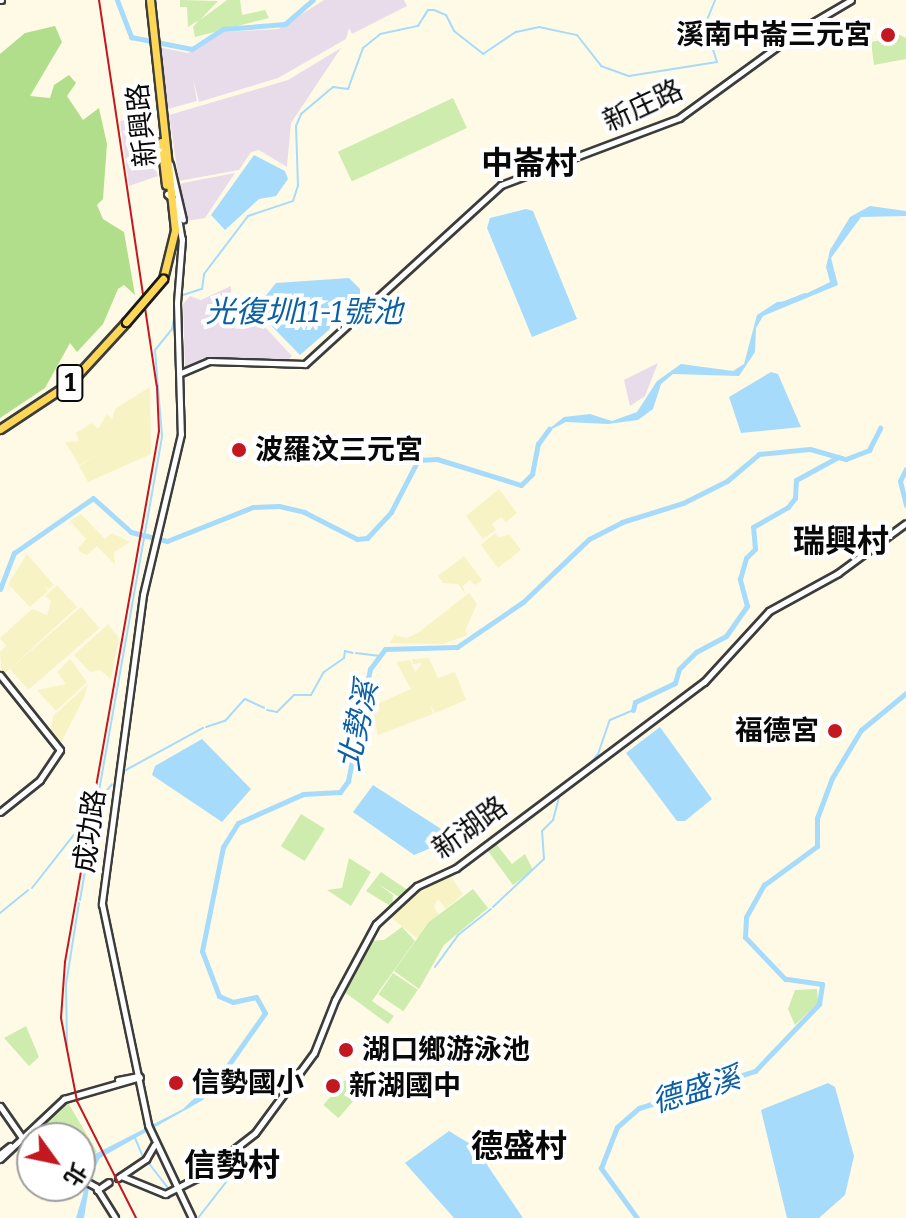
<!DOCTYPE html>
<html>
<head>
<meta charset="utf-8">
<style>
	body { margin:0 }
	#map { position:relative; width:906px; height:1218px; overflow:hidden; background:#fffae6; font-family:Bitter,"Noto Sans TC",serif }
	div>[style] { position:absolute }
	.industrial>* { inset:0; background:#e9dcea }
	.farmland>* { inset:0; background:#f7f3c4; transform-origin:0 0 }
	.green>* { inset:0; background:#cdecad; transform-origin:0 0 }
	.forest>* { inset:0; background:#b0de8b }
	.water>* { inset:0; background:#a6dbfb }
	.stream>* { height:2px; margin:-1px; padding:0 1px; transform-origin:1px; border-radius:1px; background:#a6dbfb }
	.river>* { height:5px; margin:-2.5px; padding:0 2.5px; transform-origin:2.5px; border-radius:2.5px; background:#a6dbfb }
	.roads { filter:drop-shadow(2px 0 #3c3c3c) drop-shadow(-2px 0 #3c3c3c) drop-shadow(0 2px #3c3c3c) drop-shadow(0 -2px #3c3c3c) }
	.minor>* { height:5px; margin:-2.5px; padding:0 2.5px; transform-origin:2.5px; border-radius:2.5px; background:#fff }
	.major>* { height:7px; margin:-3.5px; padding:0 3.5px; transform-origin:3.5px; border-radius:3.5px; background:#ffd756 }
	.rail>* { height:2px; margin:-1px; padding:0 1px; transform-origin:1px; border-radius:1px; background:#c31820 }
	.bridges { filter:drop-shadow(2px 0 #1a1a1a) drop-shadow(-2px 0 #1a1a1a) drop-shadow(0 2px #1a1a1a) drop-shadow(0 -2px #1a1a1a) }
	.major-bridge>* { height:7px; margin:-3.5px; padding:0 3.5px; transform-origin:3.5px; border-radius:3.5px; background:#ffd756 }
	.dots>* { width:22px; height:22px; translate:-50% -50%; box-sizing:border-box; border:4px solid #fff; border-radius:50% }
	span { translate:-50% -50%; white-space:nowrap; text-align:center; line-height:1.15; -webkit-text-stroke:8px #fff; paint-order:stroke }
	.shield-label span { padding:2px 6px; background:#fff; border:2px solid; border-radius:6px; -webkit-text-stroke-width:0 }
	.shield-label { font-size:26px; color:#090909; font-weight:700 }
	.poi-label { font-size:28px; color:#090909; font-weight:700 }
	.right { translate:-100% -50%; text-align:right }
	.left { translate:0 -50%; text-align:left }
	.street-label { font-size:28px; color:#090909 }
	.water-label { font-size:30px; color:#0b60a3; font-style:italic }
	.quarter-label { font-size:32px; color:#090909; font-weight:700 }
	.north { position:absolute; left:16px; top:1122px; width:80px; height:80px; box-sizing:border-box; background:#fff; border:2px solid #9d9d9d; border-radius:50%; rotate:123deg; font-size:22px; font-weight:700; line-height:32px; text-align:center; color:#090909 }
	.north::after { content:''; display:block; margin:auto; width:28px; height:36px; background:#c31820; clip-path:polygon(50% 0,100% 100%,50% 72%,0 100%) }
</style>
</head>
<body>
<div id="map">
	<div class="industrial">
		<i style="clip-path:polygon(324px 0,404px 0,407px 6px,352px 34px,349px 28px,346px 39px,278px 78px,199px 102px,193px 79px,197px 101px,168px 109px,158px 47px,188px 53px,223px 32px,278px 29px)"></i>
		<i style="clip-path:polygon(341px 48px,291px 123px,287px 167px,259px 150px,251px 152px,239px 170px,179px 181px,169px 115px,288px 80px)"></i>
		<i style="clip-path:polygon(137px 118px,158px 176px,129px 186px,120px 121px)"></i>
		<i style="clip-path:polygon(235px 173px,205px 218px,187px 221px,178px 184px)"></i>
		<i style="clip-path:polygon(231px 286px,231px 315px,251px 312px,292px 356px,287px 361px,213px 357px,185px 368px,183px 304px,190px 296px,201px 300px)"></i>
		<i style="clip-path:polygon(658px 363px,645px 396px,630px 406px,624px 380px)"></i>
	</div>
	<div class="farmland">
		<i style="clip-path:polygon(150px 387px,151px 454px,88px 482px,79px 466px,101px 453px,79px 465px,65px 442px,79px 441px,76px 433px,92px 423px,98px 429px,107px 414px,112px 420px,115px 409px)"></i>
		<i style="clip-path:polygon(499px 489px,517px 513px,506px 522px,501px 517px,492px 524px,496px 530px,483px 539px,466px 516px)"></i>
		<i style="clip-path:polygon(81px 514px,105px 539px,112px 533px,130px 542px,114px 552px,115px 565px,97px 546px,87px 555px,80px 552px,78px 548px,86px 539px,70px 521px)"></i>
		<i style="clip-path:polygon(495px 533px,499px 538px,509px 534px,521px 550px,498px 568px,481px 545px)"></i>
		<i style="clip-path:polygon(27px 554px,54px 585px,49px 590px,44px 585px,48px 591px,30px 607px,8px 584px)"></i>
		<i style="clip-path:polygon(464px 556px,482px 580px,475px 585px,470px 580px,463px 586px,465px 594px,458px 584px,443px 583px,438px 576px)"></i>
		<i style="clip-path:polygon(57px 585px,77px 607px,2px 676px,0 652px,6px 646px,0 638px,32px 609px,47px 615px,51px 601px,45px 596px)"></i>
		<i style="clip-path:polygon(469px 593px,477px 604px,465px 631px,468px 635px,443px 644px,390px 643px,394px 635px,407px 638px,419px 632px)"></i>
		<i style="left:81px;top:607px;width:28px;height:94px;rotate:49deg"></i>
		<i style="clip-path:polygon(108px 624px,119px 638px,111px 679px,100px 670px,90px 672px,74px 655px)"></i>
		<i style="clip-path:polygon(429px 658px,438px 678px,455px 672px,466px 700px,435px 713px,430px 704px,433px 714px,378px 735px,371px 707px,411px 689px,396px 662px,410px 660px,415px 672px,422px 663px,413px 664px,412px 659px)"></i>
		<i style="clip-path:polygon(70px 659px,87px 682px,56px 711px,37px 690px,66px 684px,57px 672px)"></i>
		<i style="clip-path:polygon(88px 684px,84px 698px,59px 746px,50px 736px,53px 716px)"></i>
		<i style="clip-path:polygon(449px 874px,463px 894px,446px 909px,438px 899px,434px 907px,439px 915px,417px 938px,390px 917px,417px 888px)"></i>
	</div>
	<div class="green">
		<i style="clip-path:polygon(180px 0,218px 1px,200px 20px,227px 0,240px 0,242px 15px,265px 10px,269px 18px,195px 37px,193px 27px,199px 20px,188px 27px,187px 7px,180px 7px)"></i>
		<i style="clip-path:polygon(892px 31px,906px 38px,906px 59px,874px 65px,871px 42px,894px 38px)"></i>
		<i style="left:453px;top:98px;width:33px;height:127px;rotate:65deg"></i>
		<i style="left:301px;top:814px;width:28px;height:38px;rotate:32deg"></i>
		<i style="clip-path:polygon(493px 840px,512px 864px,525px 854px,533px 870px,513px 885px,485px 847px)"></i>
		<i style="clip-path:polygon(349px 858px,371px 872px,351px 906px,327px 890px,342px 888px)"></i>
		<i style="clip-path:polygon(381px 872px,409px 891px,404px 900px,378px 884px,393px 895px,392px 907px,366px 891px)"></i>
		<i style="clip-path:polygon(473px 889px,488px 908px,444px 945px,419px 989px,394px 971px,429px 922px)"></i>
		<i style="clip-path:polygon(402px 927px,415px 941px,372px 1001px,394px 1016px,388px 1024px,343px 991px,368px 941px,384px 940px)"></i>
		<i style="left:393px;top:973px;width:30px;height:26px;rotate:34deg"></i>
		<i style="clip-path:polygon(817px 989px,818px 1003px,795px 1025px,788px 1009px,795px 990px)"></i>
		<i style="clip-path:polygon(26px 1026px,39px 1057px,29px 1066px,4px 1038px)"></i>
		<i style="left:345px;top:1080px;width:20px;height:33px;rotate:41deg"></i>
		<i style="clip-path:polygon(67px 1101px,97px 1152px,87px 1160px,82px 1177px,80px 1138px,32px 1138px,32px 1149px,25px 1139px)"></i>
	</div>
	<div class="forest">
		<i style="clip-path:polygon(55px 26px,62px 42px,30px 96px,50px 98px,54px 85px,69px 75px,76px 83px,67px 96px,83px 120px,99px 108px,107px 144px,103px 199px,97px 205px,103px 219px,124px 232px,135px 295px,124px 285px,118px 289px,103px 324px,77px 352px,70px 343px,45px 388px,0 418px,0 54px,25px 33px)"></i>
	</div>
	<div class="water">
		<i style="clip-path:polygon(254px 155px,285px 171px,288px 179px,276px 196px,259px 199px,225px 230px,211px 215px)"></i>
		<i style="clip-path:polygon(870px 206px,906px 211px,906px 216px,861px 217px,831px 258px,838px 285px,763px 316px,756px 328px,755px 352px,739px 376px,673px 374px,661px 384px,653px 409px,638px 420px,608px 424px,566px 422px,544px 433px,564px 417px,590px 414px,612px 421px,637px 412px,657px 381px,681px 364px,733px 371px,744px 364px,757px 315px,777px 302px,791px 301px,830px 282px,826px 267px,830px 250px,850px 217px)"></i>
		<i style="clip-path:polygon(526px 209px,533px 211px,577px 319px,532px 337px,487px 228px,490px 218px)"></i>
		<i style="clip-path:polygon(349px 278px,360px 289px,360px 303px,300px 355px,255px 309px,276px 283px)"></i>
		<i style="clip-path:polygon(771px 372px,778px 374px,801px 427px,741px 433px,729px 397px)"></i>
		<i style="clip-path:polygon(660px 727px,712px 799px,685px 821px,677px 821px,626px 753px)"></i>
		<i style="clip-path:polygon(202px 739px,251px 789px,222px 822px,152px 775px,155px 766px)"></i>
		<i style="clip-path:polygon(373px 785px,452px 836px,450px 840px,414px 855px,353px 812px)"></i>
		<i style="clip-path:polygon(229px 1065px,203px 1100px,100px 1158px,91px 1176px,84px 1218px,76px 1218px,95px 1154px,183px 1109px)"></i>
		<i style="clip-path:polygon(828px 1083px,835px 1087px,854px 1156px,845px 1195px,819px 1218px,787px 1218px,761px 1110px)"></i>
		<i style="clip-path:polygon(449px 1131px,475px 1147px,523px 1218px,454px 1218px,405px 1163px)"></i>
	</div>
	<div class="stream">
		<i style="left:183px;top:295px;width:20px;rotate:-18deg"></i>
		<i style="left:202px;top:289px;width:15px;rotate:-82deg"></i>
		<i style="left:204px;top:274px;width:73px;rotate:-52.8deg"></i>
		<i style="left:248px;top:216px;width:47px;rotate:-18.4deg"></i>
		<i style="left:293px;top:201px;width:16px;rotate:-72deg"></i>
		<i style="left:298px;top:186px;width:60px;rotate:-91.9deg"></i>
		<i style="left:296px;top:126px;width:13px;rotate:-67deg"></i>
		<i style="left:301px;top:114px;width:42px;rotate:-40.2deg"></i>
		<i style="left:333px;top:87px;width:15px;rotate:8deg"></i>
		<i style="left:348px;top:89px;width:44px;rotate:-69.9deg"></i>
		<i style="left:363px;top:48px;width:22px;rotate:-39deg"></i>
		<i style="left:380px;top:34px;width:39px;rotate:-12deg"></i>
		<i style="left:418px;top:26px;width:19px;rotate:-58deg"></i>
		<i style="left:428px;top:10px;width:6px"></i>
		<i style="left:434px;top:10px;width:13px;rotate:23deg"></i>
		<i style="left:446px;top:15px;width:18px;rotate:63deg"></i>
		<i style="left:454px;top:31px;width:37px;rotate:38deg"></i>
		<i style="left:483px;top:54px;width:40px;rotate:-34deg"></i>
		<i style="left:516px;top:32px;width:24px;rotate:-12deg"></i>
		<i style="left:539px;top:27px;width:39px;rotate:12deg"></i>
		<i style="left:577px;top:35px;width:39px;rotate:52deg"></i>
		<i style="left:601px;top:66px;width:30px;rotate:20deg"></i>
		<i style="left:629px;top:76px;width:89px;rotate:-9deg"></i>
		<i style="left:717px;top:62px;width:39px;rotate:-108deg"></i>
		<i style="left:705px;top:25px;width:27px;rotate:-68deg"></i>
		<i style="left:356px;top:653px;width:24px;rotate:7deg"></i>
		<i style="left:267px;top:710px;width:10px;rotate:11deg"></i>
		<i style="left:277px;top:712px;width:24px;rotate:-45deg"></i>
		<i style="left:294px;top:695px;width:17px"></i>
		<i style="left:311px;top:695px;width:26px;rotate:-61deg"></i>
		<i style="left:324px;top:672px;width:24px;rotate:-35deg"></i>
		<i style="left:344px;top:658px;width:7px;rotate:-82deg"></i>
		<i style="left:345px;top:651px;width:8px;rotate:14deg"></i>
		<i style="left:206px;top:727px;width:20px;rotate:-18deg"></i>
		<i style="left:225px;top:721px;width:30px;rotate:-48deg"></i>
		<i style="left:245px;top:699px;width:21px;rotate:25deg"></i>
		<i style="left:588px;top:766px;width:16px;rotate:-50deg"></i>
		<i style="left:598px;top:754px;width:36px;rotate:-71deg"></i>
		<i style="left:610px;top:720px;width:25px;rotate:-23deg"></i>
		<i style="left:124px;top:771px;width:90px;rotate:-28.6deg"></i>
		<i style="left:566px;top:782px;width:13px;rotate:-32deg"></i>
		<i style="left:97px;top:802px;width:372px;rotate:-79.9deg"></i>
		<i style="left:162px;top:436px;width:86px;rotate:-94.7deg"></i>
		<i style="left:155px;top:350px;width:27px;rotate:-51deg"></i>
		<i style="left:172px;top:329px;width:16px;rotate:-79deg"></i>
		<i style="left:32px;top:888px;width:84px;rotate:-51.8deg"></i>
		<i style="left:80px;top:900px;width:99px;rotate:-80.2deg"></i>
		<i style="left:97px;top:802px;width:23px;rotate:-50deg"></i>
		<i style="left:493px;top:907px;width:70px;rotate:-43.3deg"></i>
		<i style="left:544px;top:859px;width:28px;rotate:-94deg"></i>
		<i style="left:542px;top:831px;width:16px;rotate:-45deg"></i>
		<i style="left:553px;top:820px;width:30px;rotate:-75deg"></i>
		<i style="left:0;top:913px;width:36px;rotate:-39deg"></i>
		<i style="left:435px;top:967px;width:39px;rotate:-54deg"></i>
		<i style="left:458px;top:935px;width:42px;rotate:-38.2deg"></i>
		<i style="left:67px;top:1047px;width:63px;rotate:-90.9deg"></i>
		<i style="left:66px;top:984px;width:82px;rotate:-80.9deg"></i>
		<i style="left:362px;top:1062px;width:17px;rotate:-50deg"></i>
		<i style="left:135px;top:1138px;width:21px;rotate:67deg"></i>
		<i style="left:147px;top:1161px;width:36px;rotate:52deg"></i>
		<i style="left:238px;top:1169px;width:9px;rotate:13deg"></i>
		<i style="left:198px;top:1218px;width:75px;rotate:-52.1deg"></i>
	</div>
	<div class="river">
		<i style="left:117px;top:0;width:40px;rotate:69deg"></i>
		<i style="left:131px;top:37px;width:62px;rotate:11.1deg"></i>
		<i style="left:192px;top:49px;width:37px;rotate:-33deg"></i>
		<i style="left:223px;top:29px;width:62px;rotate:-4.6deg"></i>
		<i style="left:285px;top:24px;width:37px;rotate:-41deg"></i>
		<i style="left:784px;top:303px;width:22px;rotate:-21deg"></i>
		<i style="left:906px;top:469px;width:13px;rotate:117deg"></i>
		<i style="left:900px;top:481px;width:25px;rotate:76deg"></i>
		<i style="left:0;top:589px;width:39px;rotate:-69deg"></i>
		<i style="left:14px;top:553px;width:96px;rotate:-34.8deg"></i>
		<i style="left:93px;top:498px;width:51px;rotate:41.8deg"></i>
		<i style="left:131px;top:532px;width:37px;rotate:14deg"></i>
		<i style="left:167px;top:541px;width:92px;rotate:-21.6deg"></i>
		<i style="left:253px;top:507px;width:26px;rotate:-2deg"></i>
		<i style="left:279px;top:506px;width:26px;rotate:13deg"></i>
		<i style="left:304px;top:512px;width:59px;rotate:27deg"></i>
		<i style="left:357px;top:539px;width:10px;rotate:-6deg"></i>
		<i style="left:367px;top:538px;width:35px;rotate:-47deg"></i>
		<i style="left:391px;top:512px;width:59px;rotate:-62.6deg"></i>
		<i style="left:418px;top:460px;width:19px;rotate:-3deg"></i>
		<i style="left:437px;top:459px;width:88px;rotate:17.2deg"></i>
		<i style="left:521px;top:485px;width:16px;rotate:-45deg"></i>
		<i style="left:532px;top:474px;width:31px;rotate:-79deg"></i>
		<i style="left:538px;top:444px;width:19px;rotate:-54deg"></i>
		<i style="left:633px;top:710px;width:8px;rotate:-76deg"></i>
		<i style="left:635px;top:702px;width:44px;rotate:-25.4deg"></i>
		<i style="left:675px;top:683px;width:15px;rotate:-74deg"></i>
		<i style="left:679px;top:669px;width:24px;rotate:-45deg"></i>
		<i style="left:696px;top:652px;width:34px;rotate:-28deg"></i>
		<i style="left:726px;top:636px;width:37px;rotate:-55deg"></i>
		<i style="left:747px;top:606px;width:28px;rotate:-105deg"></i>
		<i style="left:740px;top:579px;width:22px;rotate:-74deg"></i>
		<i style="left:746px;top:558px;width:13px;rotate:-45deg"></i>
		<i style="left:755px;top:549px;width:22px;rotate:-95deg"></i>
		<i style="left:753px;top:527px;width:40px;rotate:-29.7deg"></i>
		<i style="left:788px;top:507px;width:11px;rotate:-52deg"></i>
		<i style="left:795px;top:498px;width:18px;rotate:-87deg"></i>
		<i style="left:796px;top:480px;width:48px;rotate:-28.7deg"></i>
		<i style="left:227px;top:1067px;width:66px;rotate:-54.9deg"></i>
		<i style="left:265px;top:1013px;width:18px;rotate:-119deg"></i>
		<i style="left:256px;top:997px;width:24px;rotate:168deg"></i>
		<i style="left:233px;top:1002px;width:15px;rotate:-157deg"></i>
		<i style="left:219px;top:996px;width:48px;rotate:-110.7deg"></i>
		<i style="left:202px;top:951px;width:106px;rotate:-78.6deg"></i>
		<i style="left:223px;top:847px;width:28px;rotate:-58deg"></i>
		<i style="left:238px;top:823px;width:71px;rotate:-24deg"></i>
		<i style="left:303px;top:794px;width:37px;rotate:-3deg"></i>
		<i style="left:340px;top:792px;width:14px;rotate:-54deg"></i>
		<i style="left:348px;top:781px;width:114px;rotate:-78.9deg"></i>
		<i style="left:370px;top:669px;width:25px;rotate:-53deg"></i>
		<i style="left:385px;top:649px;width:72px;rotate:-1.6deg"></i>
		<i style="left:457px;top:647px;width:80px;rotate:-34.3deg"></i>
		<i style="left:523px;top:602px;width:91px;rotate:-43.7deg"></i>
		<i style="left:589px;top:539px;width:37px;rotate:-27deg"></i>
		<i style="left:622px;top:522px;width:64px;rotate:-17.3deg"></i>
		<i style="left:683px;top:503px;width:49px;rotate:-26.6deg"></i>
		<i style="left:727px;top:481px;width:42px;rotate:-40.2deg"></i>
		<i style="left:759px;top:454px;width:51px;rotate:-5.6deg"></i>
		<i style="left:810px;top:449px;width:37px;rotate:16deg"></i>
		<i style="left:846px;top:459px;width:25px;rotate:-21deg"></i>
		<i style="left:869px;top:450px;width:25px;rotate:-63deg"></i>
		<i style="left:637px;top:1218px;width:62px;rotate:-125.8deg"></i>
		<i style="left:601px;top:1168px;width:44px;rotate:-68.7deg"></i>
		<i style="left:617px;top:1127px;width:29px;rotate:-41deg"></i>
		<i style="left:639px;top:1108px;width:122px;rotate:-17.7deg"></i>
		<i style="left:755px;top:1071px;width:93px;rotate:-46.3deg"></i>
		<i style="left:819px;top:1004px;width:20px;rotate:-81deg"></i>
		<i style="left:822px;top:984px;width:37px;rotate:-172deg"></i>
		<i style="left:785px;top:979px;width:58px;rotate:-133.6deg"></i>
		<i style="left:745px;top:937px;width:20px;rotate:-87deg"></i>
		<i style="left:746px;top:917px;width:37px;rotate:-61deg"></i>
		<i style="left:764px;top:885px;width:66px;rotate:-36.3deg"></i>
		<i style="left:817px;top:846px;width:28px;rotate:-90deg"></i>
		<i style="left:817px;top:818px;width:43px;rotate:-69.4deg"></i>
		<i style="left:832px;top:778px;width:56px;rotate:-58.9deg"></i>
		<i style="left:861px;top:730px;width:58px;rotate:-39.4deg"></i>
	</div>
	<div class="roads">
		<div class="minor">
			<i style="left:0;top:0;width:1px"></i>
			<i style="left:170px;top:164px;width:57px;rotate:76.9deg"></i>
			<i style="left:167px;top:194px;width:11px;rotate:41deg"></i>
			<i style="left:175px;top:201px;width:39px;rotate:80deg"></i>
			<i style="left:182px;top:239px;width:64px;rotate:94.5deg"></i>
			<i style="left:177px;top:303px;width:131px;rotate:88.3deg"></i>
			<i style="left:181px;top:434px;width:165px;rotate:103.3deg"></i>
			<i style="left:143px;top:595px;width:312px;rotate:97.6deg"></i>
			<i style="left:102px;top:904px;width:226px;rotate:78.2deg"></i>
			<i style="left:148px;top:1125px;width:103px;rotate:64.7deg"></i>
			<i style="left:181px;top:373px;width:30px;rotate:-23deg"></i>
			<i style="left:209px;top:361px;width:96px;rotate:1.8deg"></i>
			<i style="left:305px;top:364px;width:265px;rotate:-42.4deg"></i>
			<i style="left:501px;top:185px;width:190px;rotate:-20.6deg"></i>
			<i style="left:679px;top:118px;width:150px;rotate:-36deg"></i>
			<i style="left:800px;top:30px;width:59px;rotate:-30.5deg"></i>
			<i style="left:0;top:675px;width:96px;rotate:51.3deg"></i>
			<i style="left:60px;top:750px;width:36px;rotate:124deg"></i>
			<i style="left:40px;top:780px;width:51px;rotate:141.3deg"></i>
			<i style="left:118px;top:1080px;width:21px;rotate:-11deg"></i>
			<i style="left:0;top:1106px;width:56px;rotate:55.2deg"></i>
			<i style="left:0;top:1154px;width:13px;rotate:-39deg"></i>
			<i style="left:0;top:1159px;width:88px;rotate:-43.2deg"></i>
			<i style="left:64px;top:1099px;width:79px;rotate:-16.1deg"></i>
			<i style="left:121px;top:1176px;width:48px;rotate:22.2deg"></i>
			<i style="left:165px;top:1194px;width:36px;rotate:-27deg"></i>
			<i style="left:197px;top:1178px;width:73px;rotate:-37.8deg"></i>
			<i style="left:255px;top:1133px;width:99px;rotate:-53.6deg"></i>
			<i style="left:314px;top:1053px;width:57px;rotate:-68.4deg"></i>
			<i style="left:335px;top:1000px;width:86px;rotate:-61.7deg"></i>
			<i style="left:376px;top:924px;width:56px;rotate:-42.8deg"></i>
			<i style="left:417px;top:886px;width:43px;rotate:-24.8deg"></i>
			<i style="left:456px;top:868px;width:310px;rotate:-36.9deg"></i>
			<i style="left:704px;top:682px;width:96px;rotate:-47.5deg"></i>
			<i style="left:769px;top:611px;width:79px;rotate:-28.8deg"></i>
			<i style="left:838px;top:573px;width:84px;rotate:-36.3deg"></i>
			<i style="left:80px;top:1178px;width:18px;rotate:29deg"></i>
			<i style="left:96px;top:1187px;width:36px;rotate:58deg"></i>
			<i style="left:118px;top:1178px;width:34px;rotate:-34deg"></i>
			<i style="left:146px;top:1159px;width:16px;rotate:-60deg"></i>
			<i style="left:97px;top:1190px;width:14px;rotate:-34deg"></i>
		</div>
		<div class="major">
			<i style="left:150px;top:0;width:231px;rotate:83.8deg"></i>
			<i style="left:175px;top:230px;width:50px;rotate:103.8deg"></i>
			<i style="left:161px;top:142px;width:43px;rotate:83.4deg"></i>
			<i style="left:0;top:429px;width:85px;rotate:-33.5deg"></i>
			<i style="left:71px;top:382px;width:81px;rotate:-47.5deg"></i>
		</div>
	</div>
	<div class="rail">
		<i style="left:99px;top:0;width:390px;rotate:81.5deg"></i>
		<i style="left:157px;top:386px;width:45px;rotate:87.5deg"></i>
		<i style="left:159px;top:431px;width:539px;rotate:100.04deg"></i>
		<i style="left:65px;top:962px;width:56px;rotate:94.1deg"></i>
		<i style="left:61px;top:1018px;width:85px;rotate:79.1deg"></i>
		<i style="left:77px;top:1101px;width:131px;rotate:63.2deg"></i>
	</div>
	<div class="bridges">
		<div class="major-bridge">
			<i style="left:126px;top:322px;width:57px;rotate:-49.3deg"></i>
		</div>
	</div>
	<div class="dots">
		<i style="left:888px;top:35px;background:#c31820"></i>
		<i style="left:239px;top:450px;background:#c31820"></i>
		<i style="left:835px;top:731px;background:#c31820"></i>
		<i style="left:346px;top:1050px;background:#c31820"></i>
		<i style="left:176px;top:1083px;background:#c31820"></i>
		<i style="left:333px;top:1086px;background:#c31820"></i>
	</div>
	<div class="shield-label">
		<span style="left:70px;top:383px">1</span>
	</div>
	<div class="poi-label">
		<span class="right" style="left:872px;top:35px">溪南中崙三元宮</span>
		<span class="left" style="left:255px;top:450px">波羅汶三元宮</span>
		<span class="right" style="left:819px;top:731px">福德宮</span>
		<span class="left" style="left:362px;top:1050px">湖口鄉游泳池</span>
		<span class="left" style="left:192px;top:1083px">信勢國小</span>
		<span class="left" style="left:349px;top:1086px">新湖國中</span>
	</div>
	<div class="street-label">
		<span style="left:643px;top:106px;rotate:-25deg">新庄路</span>
		<span style="left:142px;top:125px;rotate:-96deg">新興路</span>
		<span style="left:470px;top:828px;rotate:-36deg">新湖路</span>
		<span style="left:90px;top:831px;rotate:-82deg">成功路</span>
	</div>
	<div class="water-label">
		<span style="left:304px;top:312px">光復圳11-1號池</span>
		<span style="left:358px;top:726px;rotate:-78deg">北勢溪</span>
		<span style="left:696px;top:1090px;rotate:-17deg">德盛溪</span>
	</div>
	<div class="quarter-label">
		<span style="left:529px;top:163px">中崙村</span>
		<span style="left:841px;top:541px">瑞興村</span>
		<span style="left:519px;top:1146px">德盛村</span>
		<span style="left:232px;top:1165px">信勢村</span>
	</div>
	<div class="north">北</div>
</div>
</body>
</html>
